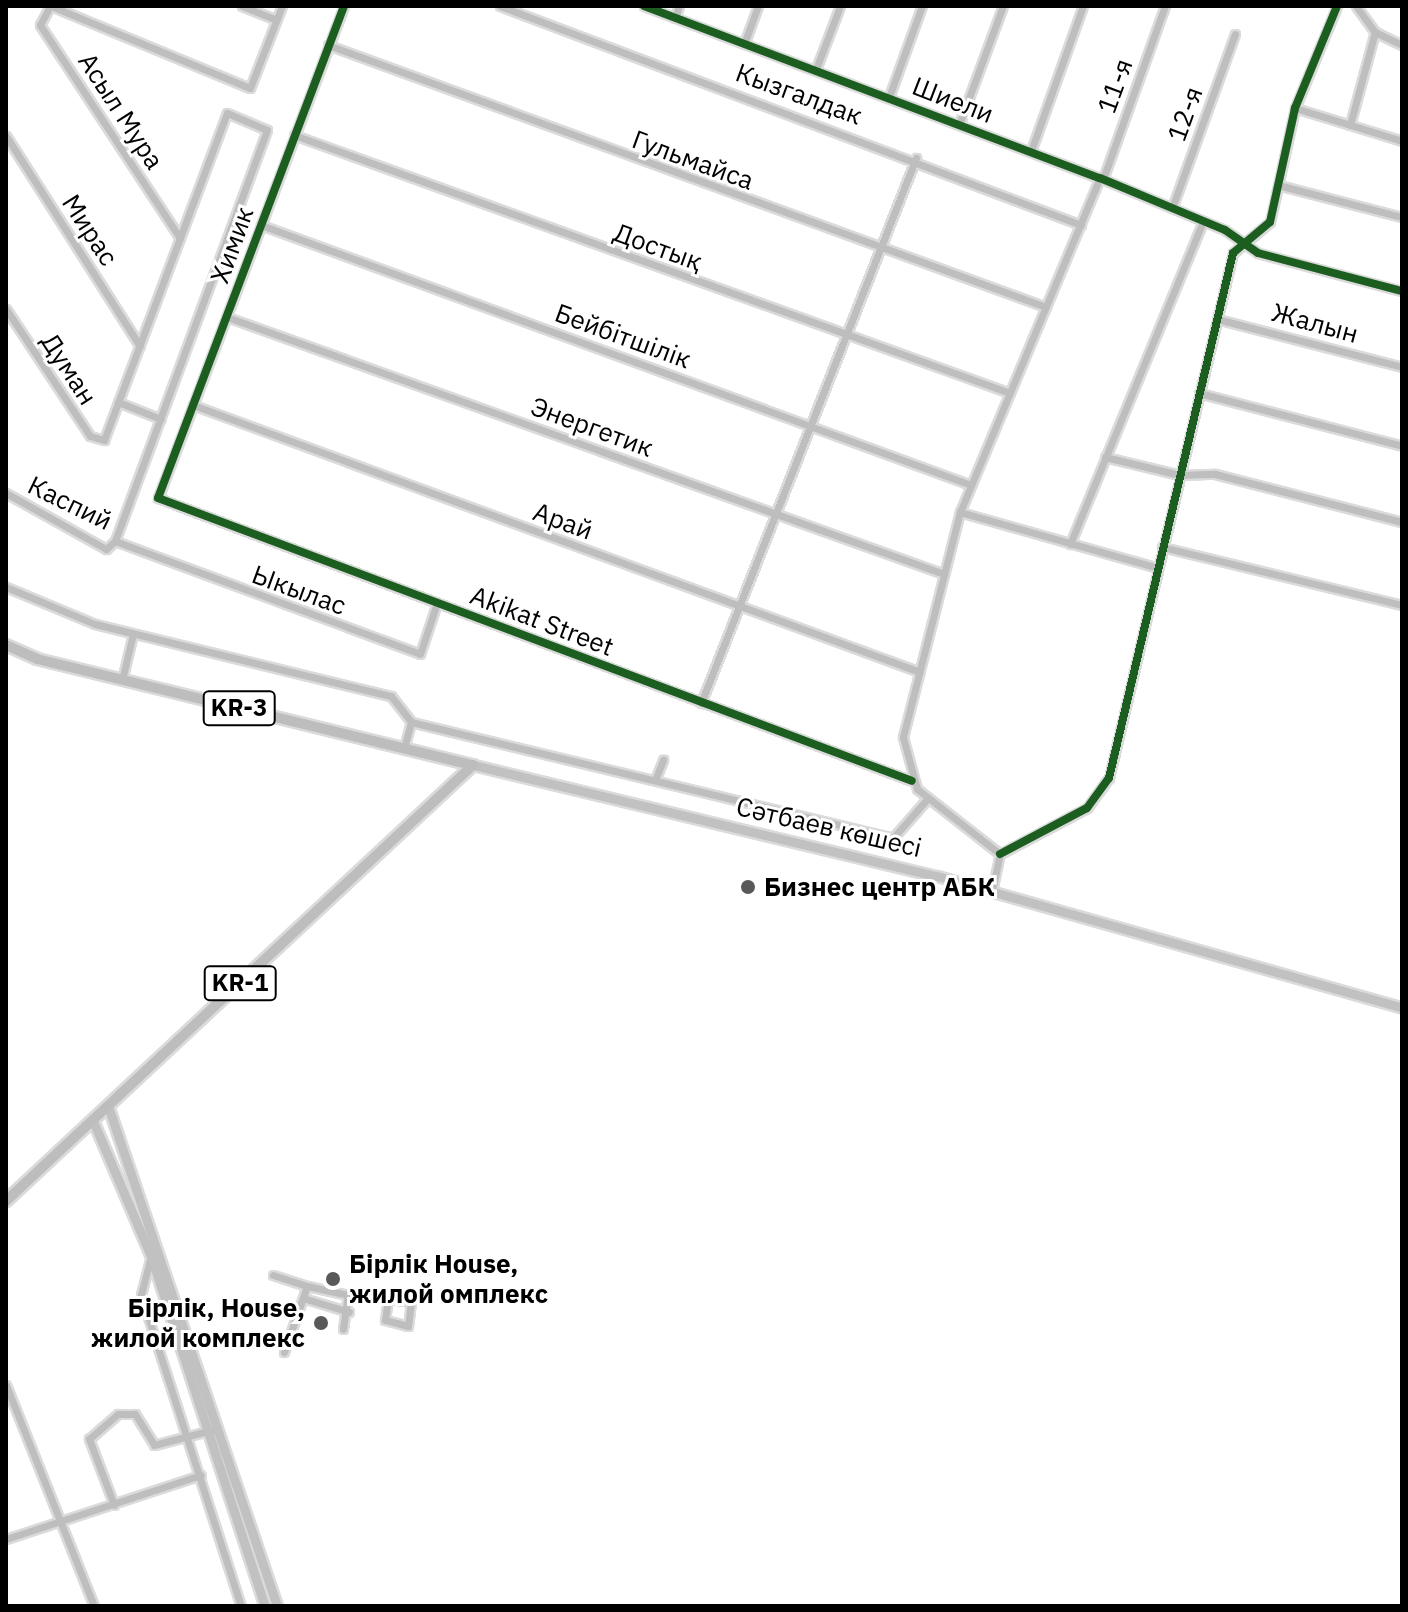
<!DOCTYPE html>
<html>
<head>
<meta charset="utf-8">
<style>
	body { margin:0 }
	#map { position:relative; width:1408px; height:1612px; overflow:hidden; background:#fff; font-family:"IBM Plex Sans",sans-serif }
	div>[style] { position:absolute }
	.roads { filter:drop-shadow(2px 0 #dbdbdb) drop-shadow(-2px 0 #dbdbdb) drop-shadow(0 2px #dbdbdb) drop-shadow(0 -2px #dbdbdb) }
	.minor>* { height:7px; margin:-3.5px; padding:0 3.5px; transform-origin:3.5px; border-radius:3.5px; background:#bebebe }
	.secondary>* { height:9px; margin:-4.5px; padding:0 4.5px; transform-origin:4.5px; border-radius:4.5px; background:#c1c1c1 }
	.primary>* { height:10px; margin:-5px; padding:0 5px; transform-origin:5px; border-radius:5px; background:#bdbdbd }
	.cycleway>* { height:8px; margin:-4px; padding:0 4px; transform-origin:4px; border-radius:4px; background:#1b5e20 }
	.dots>* { width:22px; height:22px; translate:-50% -50%; box-sizing:border-box; border:4px solid #fff; border-radius:50% }
	span { translate:-50% -50%; white-space:nowrap; text-align:center; line-height:1.15; -webkit-text-stroke:6px #fff; paint-order:stroke }
	.shield-label span { padding:2px 6px; background:#fff; border:2px solid; border-radius:6px; -webkit-text-stroke-width:0 }
	.shield-label { font-size:24px; color:#000; font-weight:700 }
	.street-label { font-size:26px; color:#000 }
	.poi-label { font-size:26px; color:#000; font-weight:700 }
	.left { translate:0 -50%; text-align:left }
	.right { translate:-100% -50%; text-align:right }
	.frame { position:absolute; inset:0; border:8px solid #000; pointer-events:none }
</style>
</head>
<body>
<div id="map">
	<div class="roads">
		<div class="minor">
			<i style="left:50px;top:6px;width:21px;rotate:118deg"></i>
			<i style="left:40px;top:25px;width:255px;rotate:56.7deg"></i>
			<i style="left:51px;top:6px;width:215px;rotate:22.4deg"></i>
			<i style="left:250px;top:88px;width:88px;rotate:-68.7deg"></i>
			<i style="left:242px;top:6px;width:37px;rotate:22deg"></i>
			<i style="left:344px;top:6px;width:526px;rotate:110.71deg"></i>
			<i style="left:158px;top:498px;width:805px;rotate:20.57deg"></i>
			<i style="left:500px;top:6px;width:621px;rotate:20.65deg"></i>
			<i style="left:644px;top:6px;width:487px;rotate:20.7deg"></i>
			<i style="left:1100px;top:178px;width:135px;rotate:22.6deg"></i>
			<i style="left:1225px;top:230px;width:40px;rotate:34.9deg"></i>
			<i style="left:1258px;top:253px;width:149px;rotate:14.8deg"></i>
			<i style="left:1356px;top:6px;width:32px;rotate:54deg"></i>
			<i style="left:1375px;top:32px;width:30px;rotate:26deg"></i>
			<i style="left:675px;top:18px;width:13px;rotate:-72deg"></i>
			<i style="left:744px;top:44px;width:40px;rotate:-69.8deg"></i>
			<i style="left:328px;top:45px;width:764px;rotate:20.05deg"></i>
			<i style="left:816px;top:69px;width:67px;rotate:-69.1deg"></i>
			<i style="left:889px;top:97px;width:97px;rotate:-70.1deg"></i>
			<i style="left:1295px;top:108px;width:112px;rotate:17.1deg"></i>
			<i style="left:960px;top:122px;width:124px;rotate:-69.7deg"></i>
			<i style="left:1350px;top:125px;width:96px;rotate:-75deg"></i>
			<i style="left:294px;top:135px;width:761px;rotate:19.82deg"></i>
			<i style="left:6px;top:136px;width:249px;rotate:57.5deg"></i>
			<i style="left:1031px;top:151px;width:154px;rotate:-70.3deg"></i>
			<i style="left:1103px;top:179px;width:184px;rotate:-70.3deg"></i>
			<i style="left:1278px;top:185px;width:128px;rotate:14.5deg"></i>
			<i style="left:1172px;top:208px;width:185px;rotate:-70.1deg"></i>
			<i style="left:261px;top:225px;width:756px;rotate:20.11deg"></i>
			<i style="left:6px;top:309px;width:152px;rotate:56.5deg"></i>
			<i style="left:90px;top:436px;width:15px;rotate:16deg"></i>
			<i style="left:104px;top:440px;width:349px;rotate:-69.4deg"></i>
			<i style="left:227px;top:113px;width:43px;rotate:23deg"></i>
			<i style="left:267px;top:130px;width:438px;rotate:110.3deg"></i>
			<i style="left:115px;top:541px;width:12px;rotate:138deg"></i>
			<i style="left:106px;top:549px;width:115px;rotate:-150.8deg"></i>
			<i style="left:227px;top:317px;width:762px;rotate:19.72deg"></i>
			<i style="left:1217px;top:319px;width:191px;rotate:14.5deg"></i>
			<i style="left:1199px;top:393px;width:210px;rotate:14.6deg"></i>
			<i style="left:118px;top:402px;width:46px;rotate:21.6deg"></i>
			<i style="left:193px;top:405px;width:774px;rotate:20.17deg"></i>
			<i style="left:1105px;top:457px;width:77px;rotate:13.5deg"></i>
			<i style="left:1180px;top:475px;width:35px;rotate:-2deg"></i>
			<i style="left:1215px;top:474px;width:193px;rotate:14.4deg"></i>
			<i style="left:960px;top:512px;width:203px;rotate:15.8deg"></i>
			<i style="left:115px;top:541px;width:325px;rotate:20.3deg"></i>
			<i style="left:420px;top:654px;width:54px;rotate:-71.6deg"></i>
			<i style="left:1070px;top:544px;width:349px;rotate:-67.6deg"></i>
			<i style="left:1162px;top:547px;width:247px;rotate:13.6deg"></i>
			<i style="left:6px;top:587px;width:96px;rotate:22.6deg"></i>
			<i style="left:95px;top:624px;width:305px;rotate:13.7deg"></i>
			<i style="left:391px;top:696px;width:33px;rotate:52deg"></i>
			<i style="left:411px;top:722px;width:27px;rotate:105deg"></i>
			<i style="left:122px;top:680px;width:47px;rotate:-76.6deg"></i>
			<i style="left:701px;top:703px;width:586px;rotate:-68.47deg"></i>
			<i style="left:411px;top:722px;width:496px;rotate:13.5deg"></i>
			<i style="left:893px;top:838px;width:53px;rotate:-48.8deg"></i>
			<i style="left:655px;top:780px;width:22px;rotate:-68deg"></i>
			<i style="left:1000px;top:854px;width:98px;rotate:-27.9deg"></i>
			<i style="left:1087px;top:808px;width:37px;rotate:-54deg"></i>
			<i style="left:1109px;top:778px;width:539px;rotate:-76.71deg"></i>
			<i style="left:1233px;top:253px;width:48px;rotate:-40deg"></i>
			<i style="left:1270px;top:222px;width:117px;rotate:-77.6deg"></i>
			<i style="left:1295px;top:108px;width:110px;rotate:-67.6deg"></i>
			<i style="left:1000px;top:854px;width:105px;rotate:-141.9deg"></i>
			<i style="left:917px;top:789px;width:54px;rotate:-105.1deg"></i>
			<i style="left:903px;top:737px;width:232px;rotate:-75.8deg"></i>
			<i style="left:960px;top:512px;width:362px;rotate:-67.3deg"></i>
			<i style="left:992px;top:891px;width:38px;rotate:-78deg"></i>
			<i style="left:151px;top:1256px;width:40px;rotate:104.4deg"></i>
			<i style="left:141px;top:1295px;width:327px;rotate:72.2deg"></i>
			<i style="left:273px;top:1275px;width:36px;rotate:18deg"></i>
			<i style="left:307px;top:1286px;width:70px;rotate:109.2deg"></i>
			<i style="left:307px;top:1286px;width:66px;rotate:12.3deg"></i>
			<i style="left:303px;top:1298px;width:48px;rotate:16.9deg"></i>
			<i style="left:388px;top:1299px;width:23px;rotate:7deg"></i>
			<i style="left:411px;top:1302px;width:24px;rotate:97deg"></i>
			<i style="left:408px;top:1326px;width:24px;rotate:-165deg"></i>
			<i style="left:385px;top:1320px;width:21px;rotate:-82deg"></i>
			<i style="left:343px;top:1329px;width:34px;rotate:-82deg"></i>
			<i style="left:6px;top:1385px;width:238px;rotate:68.3deg"></i>
			<i style="left:114px;top:1505px;width:71px;rotate:-110.7deg"></i>
			<i style="left:89px;top:1439px;width:38px;rotate:-41deg"></i>
			<i style="left:118px;top:1414px;width:17px"></i>
			<i style="left:135px;top:1414px;width:36px;rotate:58deg"></i>
			<i style="left:154px;top:1445px;width:60px;rotate:-14.5deg"></i>
			<i style="left:6px;top:1539px;width:205px;rotate:-18.2deg"></i>
		</div>
		<div class="secondary">
			<i style="left:473px;top:765px;width:477px;rotate:13.5deg"></i>
			<i style="left:937px;top:876px;width:483px;rotate:15.8deg"></i>
			<i style="left:108px;top:1106px;width:528px;rotate:71.32deg"></i>
			<i style="left:93px;top:1121px;width:147px;rotate:66.8deg"></i>
			<i style="left:151px;top:1256px;width:368px;rotate:72deg"></i>
		</div>
		<div class="primary">
			<i style="left:6px;top:645px;width:34px;rotate:24deg"></i>
			<i style="left:37px;top:659px;width:449px;rotate:13.7deg"></i>
			<i style="left:6px;top:1201px;width:639px;rotate:-43.03deg"></i>
		</div>
	</div>
	<div class="cycleway">
		<i style="left:344px;top:6px;width:526px;rotate:110.71deg"></i>
		<i style="left:158px;top:498px;width:805px;rotate:20.57deg"></i>
		<i style="left:644px;top:6px;width:487px;rotate:20.7deg"></i>
		<i style="left:1100px;top:178px;width:135px;rotate:22.6deg"></i>
		<i style="left:1225px;top:230px;width:40px;rotate:34.9deg"></i>
		<i style="left:1258px;top:253px;width:149px;rotate:14.8deg"></i>
		<i style="left:1000px;top:854px;width:98px;rotate:-27.9deg"></i>
		<i style="left:1087px;top:808px;width:37px;rotate:-54deg"></i>
		<i style="left:1109px;top:778px;width:539px;rotate:-76.71deg"></i>
		<i style="left:1233px;top:253px;width:48px;rotate:-40deg"></i>
		<i style="left:1270px;top:222px;width:117px;rotate:-77.6deg"></i>
		<i style="left:1295px;top:108px;width:110px;rotate:-67.6deg"></i>
	</div>
	<div class="dots">
		<i style="left:748px;top:887px;background:#595959"></i>
		<i style="left:333px;top:1279px;background:#595959"></i>
		<i style="left:321px;top:1323px;background:#595959"></i>
	</div>
	<div class="shield-label">
		<span style="left:239px;top:708px">KR-3</span>
		<span style="left:240px;top:983px">KR-1</span>
	</div>
	<div class="street-label">
		<span style="left:1115px;top:86px;rotate:-70deg">11-я</span>
		<span style="left:799px;top:94px;rotate:20deg">Кызгалдак</span>
		<span style="left:953px;top:100px;rotate:21deg">Шиели</span>
		<span style="left:121px;top:111px;rotate:57deg">Асыл Мура</span>
		<span style="left:1185px;top:114px;rotate:-70deg">12-я</span>
		<span style="left:693px;top:160px;rotate:20deg">Гульмайса</span>
		<span style="left:90px;top:230px;rotate:57deg">Мирас</span>
		<span style="left:232px;top:245px;rotate:-70deg">Химик</span>
		<span style="left:658px;top:247px;rotate:20deg">Достық</span>
		<span style="left:1315px;top:323px;rotate:15deg">Жалын</span>
		<span style="left:623px;top:336px;rotate:20deg">Бейбітшілік</span>
		<span style="left:69px;top:369px;rotate:57deg">Думан</span>
		<span style="left:592px;top:427px;rotate:20deg">Энергетик</span>
		<span style="left:70px;top:503px;rotate:26deg">Каспий</span>
		<span style="left:563px;top:521px;rotate:20deg">Арай</span>
		<span style="left:299px;top:590px;rotate:20deg">Ыкылас</span>
		<span style="left:542px;top:621px;rotate:21deg">Akikat Street</span>
		<span style="left:829px;top:827px;rotate:13deg">Сәтбаев көшесі</span>
	</div>
	<div class="poi-label">
		<span class="left" style="left:764px;top:887px">Бизнес центр АБК</span>
		<span class="left" style="left:349px;top:1279px">Бірлік House,<br>жилой омплекс</span>
		<span class="right" style="left:305px;top:1323px">Бірлік, House,<br>жилой комплекс</span>
	</div>
	<div class="frame"></div>
</div>
</body>
</html>
